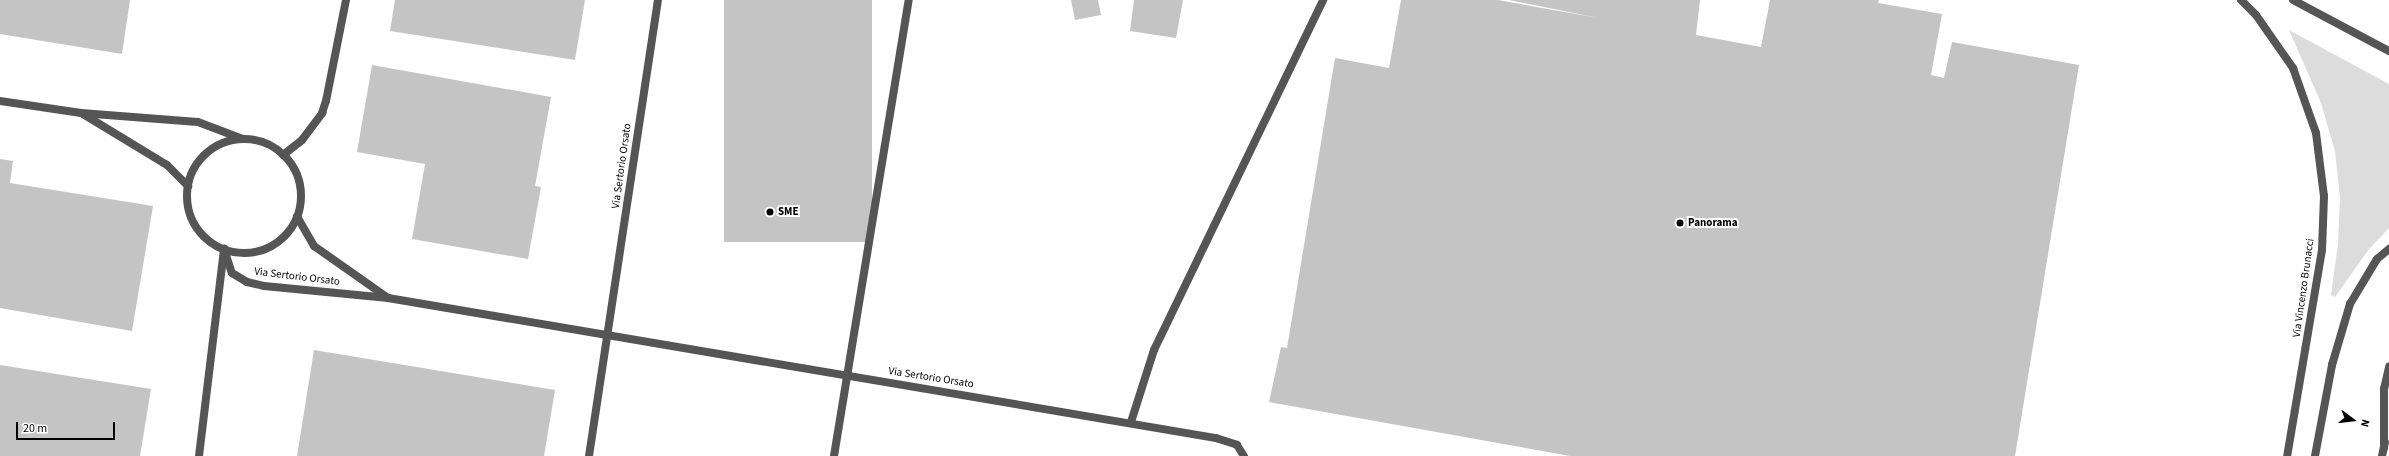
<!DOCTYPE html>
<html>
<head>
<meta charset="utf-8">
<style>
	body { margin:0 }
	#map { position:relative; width:2389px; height:456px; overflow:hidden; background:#fff; font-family:"Source Sans 3",sans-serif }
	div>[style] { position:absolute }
	.green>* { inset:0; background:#dcdcdc }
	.building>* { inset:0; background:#c4c4c4; transform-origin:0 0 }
	.service>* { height:8px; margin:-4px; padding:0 4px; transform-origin:4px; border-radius:4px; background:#555 }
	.minor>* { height:8px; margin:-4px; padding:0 4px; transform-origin:4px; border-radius:4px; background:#555 }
	.minor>.ring { margin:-4px; padding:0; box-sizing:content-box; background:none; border:8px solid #555; border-radius:50% }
	.tertiary>* { height:8px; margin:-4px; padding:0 4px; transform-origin:4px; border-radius:4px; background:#555 }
	.dots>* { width:11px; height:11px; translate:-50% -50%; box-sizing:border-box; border:2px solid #fff; border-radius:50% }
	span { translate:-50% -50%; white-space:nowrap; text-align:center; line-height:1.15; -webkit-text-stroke:4px #fff; paint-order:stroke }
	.street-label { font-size:11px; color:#000 }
	.poi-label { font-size:11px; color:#000; font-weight:700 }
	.left { translate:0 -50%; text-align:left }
	.north { position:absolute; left:2333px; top:400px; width:40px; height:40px; -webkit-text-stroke:3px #fff; paint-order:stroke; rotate:105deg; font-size:11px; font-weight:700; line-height:16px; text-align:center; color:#000 }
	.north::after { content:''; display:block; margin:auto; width:14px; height:18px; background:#000; clip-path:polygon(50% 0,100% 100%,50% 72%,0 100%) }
	.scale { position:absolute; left:16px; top:422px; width:99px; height:18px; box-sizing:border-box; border:2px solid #000; border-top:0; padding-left:5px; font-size:12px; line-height:14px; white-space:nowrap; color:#000; -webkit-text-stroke:3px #fff; paint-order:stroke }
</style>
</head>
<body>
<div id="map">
	<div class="green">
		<i style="clip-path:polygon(2289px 30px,2389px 84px,2389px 228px,2369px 249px,2335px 297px,2331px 295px,2338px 244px,2340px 198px,2335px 151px,2321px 103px)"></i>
	</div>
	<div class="building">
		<i style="clip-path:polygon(0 0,130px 0,122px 54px,0 34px)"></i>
		<i style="clip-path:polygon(395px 0,585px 0,575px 60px,390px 31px)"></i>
		<i style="left:724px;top:0;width:148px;height:242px"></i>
		<i style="clip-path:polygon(1071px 0,1098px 0,1101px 15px,1075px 20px)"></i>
		<i style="clip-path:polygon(1134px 0,1183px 0,1176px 38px,1130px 31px)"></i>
		<i style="clip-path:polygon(1401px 0,1498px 0,1599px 18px,1509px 0,1700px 0,1696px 35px,1761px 47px,1770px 0,1879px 0,1878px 3px,1942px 14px,1931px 75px,1944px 78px,1952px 42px,2079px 65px,2015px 456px,1570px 456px,1269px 402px,1281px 347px,1287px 348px,1335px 58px,1389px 68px)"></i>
		<i style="clip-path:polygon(372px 65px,551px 97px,535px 186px,541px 187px,528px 259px,412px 239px,425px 164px,357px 152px)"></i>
		<i style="clip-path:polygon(0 159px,13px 161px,10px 183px,153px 206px,132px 331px,0 308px)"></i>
		<i style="clip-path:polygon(314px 350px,555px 390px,544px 456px,297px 456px)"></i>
		<i style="clip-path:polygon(0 365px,151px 389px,140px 456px,0 456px)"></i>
	</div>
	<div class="service">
		<i style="left:2293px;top:0;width:109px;rotate:28deg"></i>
		<i style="left:1131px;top:422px;width:76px;rotate:-72.3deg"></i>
		<i style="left:1154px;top:350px;width:389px;rotate:-64.2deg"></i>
		<i style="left:2384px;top:448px;width:59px;rotate:-90deg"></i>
		<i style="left:2384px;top:389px;width:23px;rotate:-77deg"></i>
		<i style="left:199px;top:456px;width:209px;rotate:-83.1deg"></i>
		<i style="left:834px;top:456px;width:462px;rotate:-80.7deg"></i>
		<i style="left:2382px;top:456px;width:14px;rotate:-78deg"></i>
	</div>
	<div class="minor">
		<i style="left:0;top:101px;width:82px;rotate:8.4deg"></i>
		<i style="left:81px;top:113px;width:117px;rotate:4.4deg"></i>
		<i style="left:198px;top:122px;width:48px;rotate:20.7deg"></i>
		<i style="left:83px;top:114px;width:98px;rotate:31.3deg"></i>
		<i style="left:167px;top:165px;width:30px;rotate:45deg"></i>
		<i class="ring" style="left:187px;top:139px;width:106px;height:106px"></i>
		<i style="left:283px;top:155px;width:24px;rotate:-38deg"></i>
		<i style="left:302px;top:140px;width:34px;rotate:-53deg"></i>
		<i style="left:322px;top:113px;width:13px;rotate:-72deg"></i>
		<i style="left:326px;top:101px;width:103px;rotate:-78.8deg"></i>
		<i style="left:224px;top:249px;width:25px;rotate:72deg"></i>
		<i style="left:232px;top:273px;width:17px;rotate:31deg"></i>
		<i style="left:247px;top:282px;width:17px;rotate:13deg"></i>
		<i style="left:264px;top:286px;width:125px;rotate:5.5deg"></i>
		<i style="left:388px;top:298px;width:90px;rotate:-144.9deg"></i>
		<i style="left:314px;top:246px;width:34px;rotate:-120deg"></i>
		<i style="left:388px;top:298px;width:840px;rotate:9.6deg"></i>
		<i style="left:1216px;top:438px;width:22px;rotate:18deg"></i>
		<i style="left:1237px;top:445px;width:13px;rotate:58deg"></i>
		<i style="left:589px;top:456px;width:461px;rotate:-81.4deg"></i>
	</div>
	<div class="tertiary">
		<i style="left:2241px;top:0;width:21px;rotate:45deg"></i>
		<i style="left:2256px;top:15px;width:65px;rotate:55.1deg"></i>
		<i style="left:2293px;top:68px;width:69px;rotate:70.5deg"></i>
		<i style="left:2316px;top:133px;width:64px;rotate:82.8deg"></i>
		<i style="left:2324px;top:196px;width:54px;rotate:92.1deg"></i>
		<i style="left:2322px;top:250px;width:209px;rotate:99.6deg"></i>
		<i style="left:2315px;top:456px;width:93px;rotate:-79.4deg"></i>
		<i style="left:2332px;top:365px;width:64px;rotate:-73.6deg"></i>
		<i style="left:2350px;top:304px;width:52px;rotate:-59deg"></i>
		<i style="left:2377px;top:259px;width:16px;rotate:-40deg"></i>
	</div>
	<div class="dots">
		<i style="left:770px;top:212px;background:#000"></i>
		<i style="left:1680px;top:223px;background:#000"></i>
	</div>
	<div class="street-label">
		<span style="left:622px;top:166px;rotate:-82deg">Via Sertorio Orsato</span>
		<span style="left:297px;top:277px;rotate:7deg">Via Sertorio Orsato</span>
		<span style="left:2304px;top:288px;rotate:-82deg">Via Vincenzo Brunacci</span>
		<span style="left:931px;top:378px;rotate:9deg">Via Sertorio Orsato</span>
	</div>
	<div class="poi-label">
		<span class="left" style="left:778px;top:212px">SME</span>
		<span class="left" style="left:1688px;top:223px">Panorama</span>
	</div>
	<div class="north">N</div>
	<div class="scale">20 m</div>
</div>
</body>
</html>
